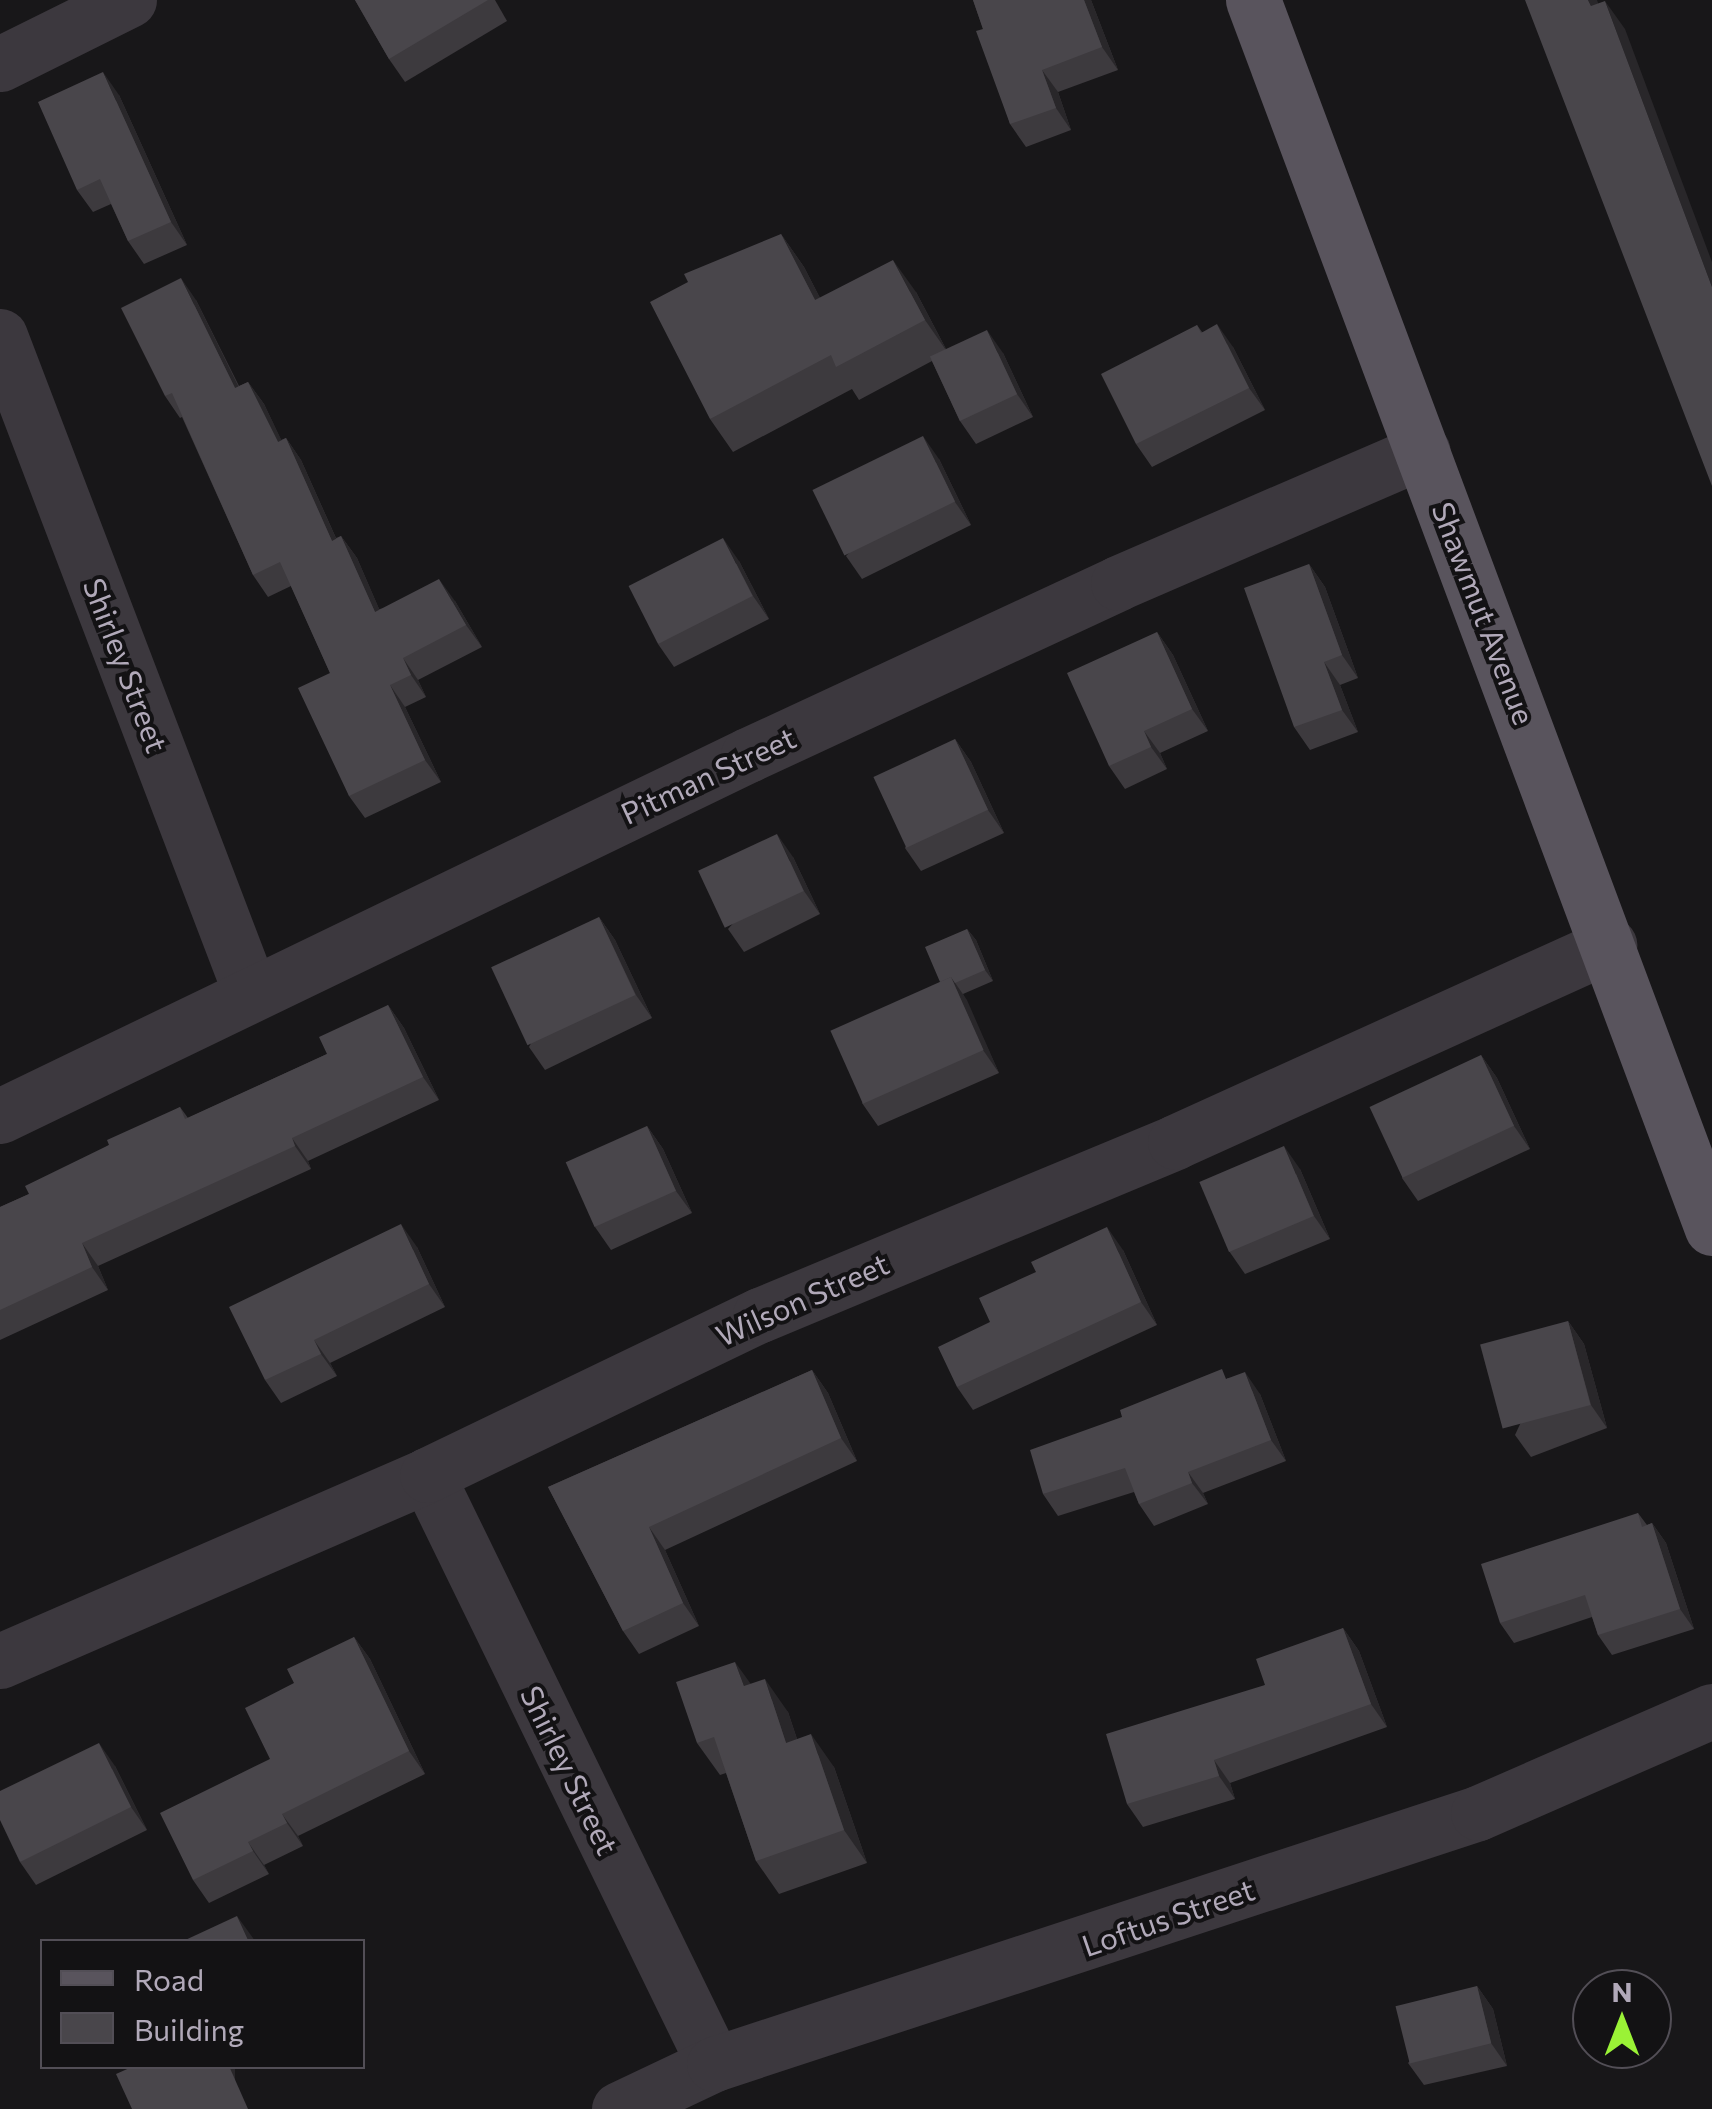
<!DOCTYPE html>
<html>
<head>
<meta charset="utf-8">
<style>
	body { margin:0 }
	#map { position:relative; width:1712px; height:2109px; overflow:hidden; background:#181719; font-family:Commissioner,sans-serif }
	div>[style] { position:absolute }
	.minor>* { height:55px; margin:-27.5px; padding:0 27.5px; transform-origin:27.5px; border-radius:27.5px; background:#3c383e }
	.major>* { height:55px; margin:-27.5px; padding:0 27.5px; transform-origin:27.5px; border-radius:27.5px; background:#59545d }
	.wall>* { inset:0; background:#3d3a3e }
	.shaded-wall>* { inset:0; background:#29272a; transform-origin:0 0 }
	.building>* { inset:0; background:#49464b; transform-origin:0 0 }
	span { translate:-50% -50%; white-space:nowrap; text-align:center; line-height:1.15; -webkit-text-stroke:8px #131214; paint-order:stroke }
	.street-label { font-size:30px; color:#b1a9b9 }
	.legend { position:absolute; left:40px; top:1939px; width:325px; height:130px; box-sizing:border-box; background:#131214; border:2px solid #524e56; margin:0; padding:12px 18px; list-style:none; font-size:30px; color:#b1a9b9 }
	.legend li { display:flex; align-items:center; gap:20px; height:50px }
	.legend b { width:50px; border:2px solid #524e56 }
	.north { position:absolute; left:1572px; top:1969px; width:100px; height:100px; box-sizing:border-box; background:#131214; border:2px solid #524e56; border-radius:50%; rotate:0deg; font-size:28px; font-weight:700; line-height:40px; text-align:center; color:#b1a9b9 }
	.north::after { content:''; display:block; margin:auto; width:35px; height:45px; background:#9af236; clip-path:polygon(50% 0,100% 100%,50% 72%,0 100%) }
</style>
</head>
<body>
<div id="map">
	<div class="minor">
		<i style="left:0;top:64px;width:144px;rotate:-26.4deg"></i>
		<i style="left:0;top:336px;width:704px;rotate:69.12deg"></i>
		<i style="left:0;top:1116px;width:831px;rotate:-25.76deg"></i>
		<i style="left:748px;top:755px;width:408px;rotate:-24.9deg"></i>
		<i style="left:1118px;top:583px;width:332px;rotate:-23.4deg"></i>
		<i style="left:427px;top:1475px;width:655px;rotate:64.02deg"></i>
		<i style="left:0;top:1661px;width:466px;rotate:-23.5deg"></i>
		<i style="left:427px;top:1475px;width:369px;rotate:-25.7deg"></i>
		<i style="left:760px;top:1315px;width:450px;rotate:-22.6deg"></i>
		<i style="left:1175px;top:1142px;width:477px;rotate:-24.4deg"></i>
		<i style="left:619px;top:2109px;width:105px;rotate:-25.3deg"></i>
		<i style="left:714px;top:2064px;width:804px;rotate:-18.19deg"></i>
		<i style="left:1478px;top:1813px;width:255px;rotate:-23.6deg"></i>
	</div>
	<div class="major">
		<i style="left:1253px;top:0;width:1311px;rotate:69.51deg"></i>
	</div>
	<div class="wall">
		<i style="clip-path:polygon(355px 0,495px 0,507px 21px,405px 82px,389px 59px)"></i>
		<i style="clip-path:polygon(973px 0,1091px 0,1118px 70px,1058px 92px,1071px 130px,1026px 147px,1010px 124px,983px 29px)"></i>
		<i style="clip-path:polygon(119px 95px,187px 245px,144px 264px,128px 241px,111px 204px,93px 212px,77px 190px)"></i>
		<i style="clip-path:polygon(781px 234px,804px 267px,820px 298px,916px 292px,946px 349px,1003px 353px,1033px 417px,976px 444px,960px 421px,932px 361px,859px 400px,852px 389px,733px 452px,710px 419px)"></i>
		<i style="clip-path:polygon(196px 300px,239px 386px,248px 382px,264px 404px,281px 440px,286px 438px,301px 460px,336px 538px,341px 536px,357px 558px,379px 609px,455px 601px,482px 647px,418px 680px,426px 697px,405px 707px,441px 782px,365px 818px,349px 796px,330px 673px,291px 586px,268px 597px,253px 575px,182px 417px,180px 418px,165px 396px)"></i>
		<i style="clip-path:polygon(1197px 325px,1202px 332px,1233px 347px,1265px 410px,1152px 467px,1136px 444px)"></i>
		<i style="clip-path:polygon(939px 459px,971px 525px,862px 579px,846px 556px)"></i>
		<i style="clip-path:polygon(739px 561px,769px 619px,674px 667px,658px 644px)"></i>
		<i style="clip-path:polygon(1309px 564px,1325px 587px,1358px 678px,1340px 685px,1358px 732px,1310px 750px,1294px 727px)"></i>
		<i style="clip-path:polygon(1157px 632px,1173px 655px,1208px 731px,1160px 753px,1167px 769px,1125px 789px,1109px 766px)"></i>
		<i style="clip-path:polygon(955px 739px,971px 762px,1004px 833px,921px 871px,905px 848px)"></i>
		<i style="clip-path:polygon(793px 857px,820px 914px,744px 952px,728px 929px)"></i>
		<i style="clip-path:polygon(599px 917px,615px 940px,652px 1018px,545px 1070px,529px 1047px)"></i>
		<i style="clip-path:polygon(967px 929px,976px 940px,993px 981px,963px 994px,999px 1073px,878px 1126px,862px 1103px,940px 982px)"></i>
		<i style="clip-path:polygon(388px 1005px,404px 1028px,439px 1100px,308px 1161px,311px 1169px,98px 1266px,108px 1290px,0 1340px,0 1207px,29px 1194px,109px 1145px,180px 1107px,188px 1118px,327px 1054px)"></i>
		<i style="clip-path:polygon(1481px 1055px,1497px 1078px,1530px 1149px,1418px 1201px,1402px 1178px)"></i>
		<i style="clip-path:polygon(647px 1126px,663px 1149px,692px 1213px,611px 1250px,595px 1227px)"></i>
		<i style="clip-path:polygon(1300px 1169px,1330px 1239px,1245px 1274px,1229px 1251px)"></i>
		<i style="clip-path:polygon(417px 1247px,445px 1307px,330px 1363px,337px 1376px,281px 1403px,265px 1380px)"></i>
		<i style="clip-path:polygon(1123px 1250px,1157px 1325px,973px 1410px,957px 1387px,990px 1322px)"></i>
		<i style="clip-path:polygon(1568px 1321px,1584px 1344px,1607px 1428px,1531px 1457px,1515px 1435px)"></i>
		<i style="clip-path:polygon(812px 1370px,828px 1393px,857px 1461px,665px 1550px,699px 1626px,639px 1654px,623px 1631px,548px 1487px)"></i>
		<i style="clip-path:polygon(1228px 1378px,1260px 1394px,1286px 1461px,1203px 1493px,1208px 1504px,1154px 1526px,1139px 1504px,1134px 1492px,1058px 1516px,1043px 1494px)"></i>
		<i style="clip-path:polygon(1638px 1513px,1647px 1525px,1652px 1523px,1666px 1543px,1694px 1629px,1612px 1655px,1598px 1635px,1592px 1617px,1514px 1643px,1500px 1623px)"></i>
		<i style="clip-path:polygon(1343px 1628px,1359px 1651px,1387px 1727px,1230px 1783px,1235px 1799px,1143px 1827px,1127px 1804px,1265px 1685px)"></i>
		<i style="clip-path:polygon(354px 1637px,370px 1659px,425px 1774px,298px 1836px,303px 1846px,264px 1865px,269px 1874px,209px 1903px,193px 1880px,270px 1759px,294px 1683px)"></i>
		<i style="clip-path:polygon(751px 1684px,788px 1712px,797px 1739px,834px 1767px,867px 1863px,779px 1894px,756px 1861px,726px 1773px,720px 1775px,697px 1743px)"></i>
		<i style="clip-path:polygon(115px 1766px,147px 1830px,36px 1885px,20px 1862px)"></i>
		<i style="clip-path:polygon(1477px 1986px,1493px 2009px,1507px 2066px,1424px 2085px,1408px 2063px)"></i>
	</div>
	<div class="shaded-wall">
		<i style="clip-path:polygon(1084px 0,1091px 0,1118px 70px,1102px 47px)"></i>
		<i style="clip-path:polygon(1588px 0,1597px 0,1610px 34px,1591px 6px)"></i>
		<i style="clip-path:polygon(1605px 1px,1625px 29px,1712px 262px,1712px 287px)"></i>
		<i style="clip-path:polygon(1042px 70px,1058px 92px,1071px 130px,1056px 108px)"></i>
		<i style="clip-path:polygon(103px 72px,119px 95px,187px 245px,171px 222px)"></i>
		<i style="clip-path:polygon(781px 234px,804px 267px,838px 333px,815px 300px)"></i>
		<i style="clip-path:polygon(893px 260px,916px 292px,948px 353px,925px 320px)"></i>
		<i style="clip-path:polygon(181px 278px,196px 300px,250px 410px,235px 388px)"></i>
		<i style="clip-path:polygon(1217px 324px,1233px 347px,1265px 410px,1249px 388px)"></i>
		<i style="clip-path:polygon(987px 330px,1003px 353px,1033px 417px,1017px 394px)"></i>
		<i style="clip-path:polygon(248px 382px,264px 404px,293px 464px,278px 442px)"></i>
		<i style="clip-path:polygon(923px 436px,939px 459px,971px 525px,955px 502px)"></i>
		<i style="clip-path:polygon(286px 438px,301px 460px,347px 563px,332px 541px)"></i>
		<i style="clip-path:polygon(341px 536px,357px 558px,390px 634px,375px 612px)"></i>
		<i style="clip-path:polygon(723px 538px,739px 561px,769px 619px,753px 596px)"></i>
		<i style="clip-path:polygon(1309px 564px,1325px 587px,1358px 678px,1342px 655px)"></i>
		<i style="clip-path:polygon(439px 579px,455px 601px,482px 647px,466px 625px)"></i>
		<i style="clip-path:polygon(1157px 632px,1173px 655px,1208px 731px,1192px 709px)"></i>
		<i style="clip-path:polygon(403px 658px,418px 680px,426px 697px,411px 675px)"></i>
		<i style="clip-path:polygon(1324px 662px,1340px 685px,1358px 732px,1342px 710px)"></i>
		<i style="clip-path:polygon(390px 685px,405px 707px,441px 782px,425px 760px)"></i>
		<i style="clip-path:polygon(1144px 731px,1160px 753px,1167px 769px,1151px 747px)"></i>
		<i style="clip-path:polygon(955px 739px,971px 762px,1004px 833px,988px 810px)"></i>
		<i style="clip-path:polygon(777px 834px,793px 857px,820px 914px,804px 891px)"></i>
		<i style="clip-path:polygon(599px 917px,615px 940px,652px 1018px,636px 995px)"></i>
		<i style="clip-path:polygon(967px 929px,976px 940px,993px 981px,985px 970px)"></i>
		<i style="clip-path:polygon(951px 977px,967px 1000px,999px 1073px,983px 1050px)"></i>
		<i style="clip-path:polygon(388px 1005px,404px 1028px,439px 1100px,423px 1077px)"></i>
		<i style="clip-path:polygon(1481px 1055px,1497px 1078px,1530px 1149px,1514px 1126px)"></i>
		<i style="clip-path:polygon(647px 1126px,663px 1149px,692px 1213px,676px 1191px)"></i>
		<i style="clip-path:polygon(292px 1138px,308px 1161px,311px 1169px,295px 1146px)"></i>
		<i style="clip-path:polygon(1284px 1146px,1300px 1169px,1330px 1239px,1314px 1216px)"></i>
		<i style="clip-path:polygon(401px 1224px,417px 1247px,445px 1307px,429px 1284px)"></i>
		<i style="clip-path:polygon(1107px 1227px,1123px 1250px,1157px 1325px,1141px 1302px)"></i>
		<i style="clip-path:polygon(82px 1243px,98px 1266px,108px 1290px,92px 1267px)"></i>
		<i style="clip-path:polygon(1568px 1321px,1584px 1344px,1607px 1428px,1591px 1405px)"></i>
		<i style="clip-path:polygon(314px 1340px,330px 1363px,337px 1376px,321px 1354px)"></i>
		<i style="clip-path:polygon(812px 1370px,828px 1393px,857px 1461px,841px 1438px)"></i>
		<i style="clip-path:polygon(1245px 1372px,1260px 1394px,1286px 1461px,1271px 1440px)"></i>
		<i style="clip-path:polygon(1188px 1472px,1203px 1493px,1208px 1504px,1192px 1483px)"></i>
		<i style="clip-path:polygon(1652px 1523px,1666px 1543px,1694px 1629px,1680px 1609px)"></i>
		<i style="clip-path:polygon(649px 1527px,665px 1550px,699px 1626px,683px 1603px)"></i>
		<i style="clip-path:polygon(1343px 1628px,1359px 1651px,1387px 1727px,1371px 1704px)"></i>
		<i style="clip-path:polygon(354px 1637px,370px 1659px,425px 1774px,409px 1751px)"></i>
		<i style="clip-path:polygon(735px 1662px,758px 1694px,744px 1686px)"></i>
		<i style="clip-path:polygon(765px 1679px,788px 1712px,809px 1775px,786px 1743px)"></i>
		<i style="clip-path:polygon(811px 1734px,834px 1767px,867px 1863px,844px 1830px)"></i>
		<i style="clip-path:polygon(99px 1743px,115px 1766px,147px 1830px,131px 1807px)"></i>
		<i style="clip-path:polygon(1214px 1760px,1230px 1783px,1235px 1799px,1219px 1776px)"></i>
		<i style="clip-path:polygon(282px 1814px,298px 1836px,303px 1846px,287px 1823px)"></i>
		<i style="clip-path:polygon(248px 1842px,264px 1865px,269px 1874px,253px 1851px)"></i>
		<i style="clip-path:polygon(237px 1916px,253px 1938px,255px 1942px,249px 1942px)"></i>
		<i style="clip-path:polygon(1477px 1986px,1493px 2009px,1507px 2066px,1491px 2043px)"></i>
		<i style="left:229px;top:2066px;width:6px;height:47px"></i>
	</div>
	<div class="building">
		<i style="clip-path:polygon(355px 0,488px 0,389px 59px)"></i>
		<i style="clip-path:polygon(973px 0,1084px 0,1102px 47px,1042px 70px,1056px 108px,1010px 124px,976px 31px,983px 29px)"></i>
		<i style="clip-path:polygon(1525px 0,1588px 0,1591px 6px,1605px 1px,1712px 287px,1712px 486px)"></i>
		<i style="clip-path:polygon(103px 72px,171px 222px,128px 241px,100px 179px,77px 190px,38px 102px)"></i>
		<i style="clip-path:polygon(781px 234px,815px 300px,893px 260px,925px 320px,836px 367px,831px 355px,710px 419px,650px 302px,688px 282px,684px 274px)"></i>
		<i style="clip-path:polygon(181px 278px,235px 388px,248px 382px,278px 442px,286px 438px,332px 541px,341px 536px,375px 612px,439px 579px,466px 625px,403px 658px,411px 675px,390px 685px,425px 760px,349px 796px,298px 688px,330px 673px,280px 562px,253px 575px,172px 393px,165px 396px,121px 308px)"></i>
		<i style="clip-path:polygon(1217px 324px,1249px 388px,1136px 444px,1101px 374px,1197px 325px,1201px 333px)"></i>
		<i style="left:987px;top:330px;width:71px;height:63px;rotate:65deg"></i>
		<i style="left:923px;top:436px;width:73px;height:123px;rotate:64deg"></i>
		<i style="left:723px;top:538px;width:65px;height:106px;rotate:63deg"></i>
		<i style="clip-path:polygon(1309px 564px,1342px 655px,1324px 662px,1342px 710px,1294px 727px,1244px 588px)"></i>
		<i style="clip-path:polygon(1157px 632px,1192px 709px,1144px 731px,1151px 747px,1109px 766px,1067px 673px)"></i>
		<i style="left:955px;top:739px;width:78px;height:90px;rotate:65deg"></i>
		<i style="left:777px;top:834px;width:63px;height:87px;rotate:65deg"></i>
		<i style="left:599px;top:917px;width:86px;height:119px;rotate:65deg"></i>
		<i style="clip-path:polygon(967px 929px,985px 970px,955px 983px,951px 977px,940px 982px,925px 947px)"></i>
		<i style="left:951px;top:977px;width:80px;height:132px;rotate:66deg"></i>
		<i style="clip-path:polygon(388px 1005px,423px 1077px,292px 1138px,295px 1146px,82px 1243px,92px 1267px,0 1310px,0 1207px,29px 1194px,25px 1186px,109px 1145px,107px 1140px,180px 1107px,185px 1119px,327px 1054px,319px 1037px)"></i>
		<i style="left:1481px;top:1055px;width:78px;height:123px;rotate:65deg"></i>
		<i style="left:647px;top:1126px;width:71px;height:89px;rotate:66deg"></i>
		<i style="left:1284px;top:1146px;width:76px;height:92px;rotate:67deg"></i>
		<i style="clip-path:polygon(401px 1224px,429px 1284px,314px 1340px,321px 1354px,265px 1380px,229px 1307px)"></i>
		<i style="clip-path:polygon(1107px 1227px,1141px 1302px,957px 1387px,938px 1347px,990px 1322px,979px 1298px,1036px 1272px,1031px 1262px)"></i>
		<i style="left:1568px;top:1321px;width:87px;height:91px;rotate:75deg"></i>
		<i style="clip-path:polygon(1222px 1369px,1226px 1379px,1245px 1372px,1271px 1440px,1188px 1472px,1192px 1483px,1139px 1504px,1125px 1468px,1043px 1494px,1030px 1450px,1122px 1417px,1120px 1410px)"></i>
		<i style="clip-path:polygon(812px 1370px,841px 1438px,649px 1527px,683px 1603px,623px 1631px,548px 1487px)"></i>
		<i style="clip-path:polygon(1638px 1513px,1642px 1527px,1652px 1523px,1680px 1609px,1598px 1635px,1585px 1595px,1500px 1623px,1481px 1564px)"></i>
		<i style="clip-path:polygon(1343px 1628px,1371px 1704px,1214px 1760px,1219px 1776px,1127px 1804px,1106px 1734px,1265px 1685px,1256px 1659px)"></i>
		<i style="clip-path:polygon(354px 1637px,409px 1751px,282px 1814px,287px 1823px,248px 1842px,253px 1851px,193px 1880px,160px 1813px,270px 1759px,245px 1708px,294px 1683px,287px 1669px)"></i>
		<i style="clip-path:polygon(735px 1662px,744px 1686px,765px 1679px,786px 1743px,811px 1734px,844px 1830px,756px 1861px,714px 1737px,697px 1743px,676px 1682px)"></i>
		<i style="clip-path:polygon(99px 1743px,131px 1807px,20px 1862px,0 1820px,0 1791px)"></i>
		<i style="clip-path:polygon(237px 1916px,249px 1942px,181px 1942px)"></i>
		<i style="left:1477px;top:1986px;width:59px;height:84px;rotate:76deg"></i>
		<i style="clip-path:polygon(134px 2066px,229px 2066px,248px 2109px,132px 2109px,116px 2074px)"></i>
	</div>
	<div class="street-label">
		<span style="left:1484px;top:613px;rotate:69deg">Shawmut Avenue</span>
		<span style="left:126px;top:665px;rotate:69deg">Shirley Street</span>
		<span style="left:708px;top:775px;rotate:-25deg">Pitman Street</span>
		<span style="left:802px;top:1299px;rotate:-24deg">Wilson Street</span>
		<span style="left:570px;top:1770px;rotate:64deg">Shirley Street</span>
		<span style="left:1168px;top:1917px;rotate:-19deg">Loftus Street</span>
	</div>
	<ul class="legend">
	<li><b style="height:12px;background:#59545d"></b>Road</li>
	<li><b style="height:28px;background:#49464b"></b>Building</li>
	</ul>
	<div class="north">N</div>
</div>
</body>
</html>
